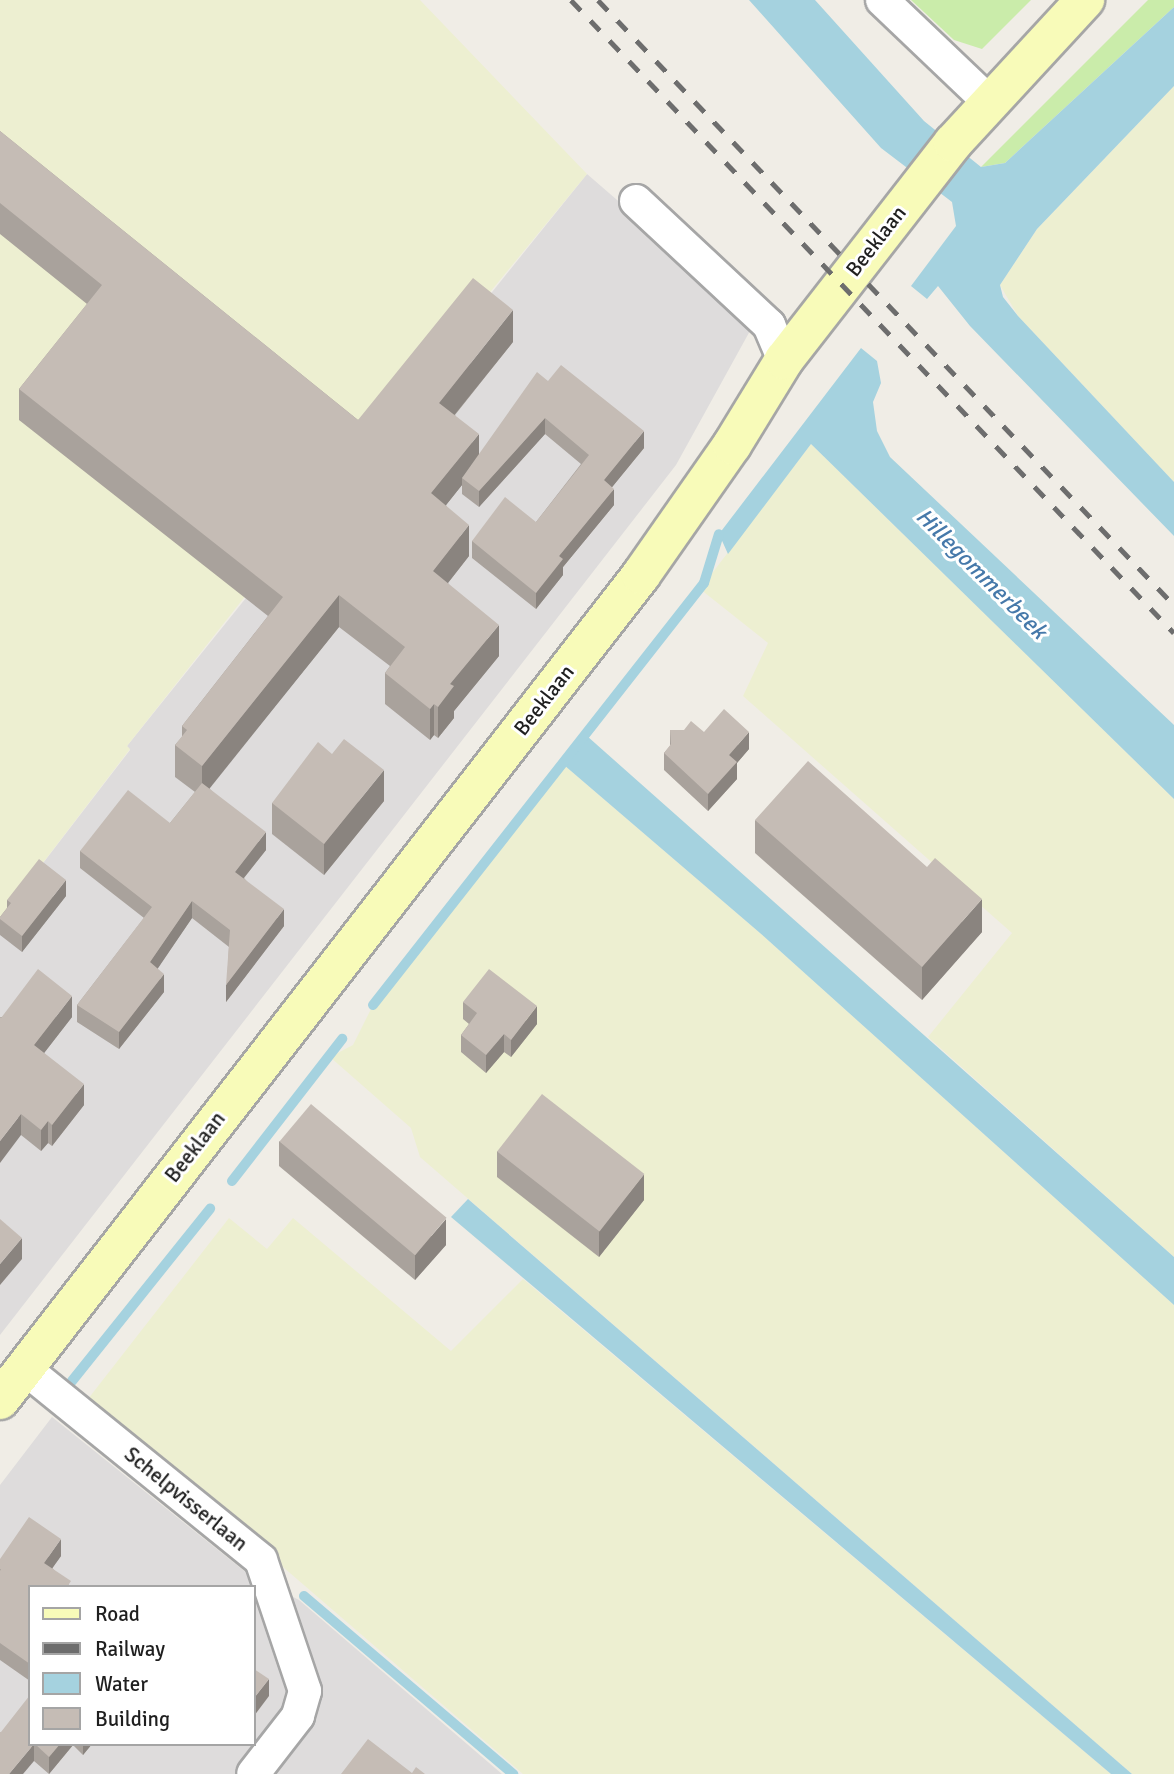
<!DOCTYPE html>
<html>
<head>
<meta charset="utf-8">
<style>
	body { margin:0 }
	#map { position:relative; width:1174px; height:1774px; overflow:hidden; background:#f0ede6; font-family:Signika,sans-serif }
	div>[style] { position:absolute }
	.residential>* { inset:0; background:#dedcdc }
	.farmland>* { inset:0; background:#edefd1 }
	.grass>* { inset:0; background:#caecaa }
	.water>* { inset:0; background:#a5d2df }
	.stream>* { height:10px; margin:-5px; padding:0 5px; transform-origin:5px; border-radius:5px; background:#a5d2df }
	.roads { filter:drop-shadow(2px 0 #a6a6a6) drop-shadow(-2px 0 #a6a6a6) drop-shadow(0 2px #a6a6a6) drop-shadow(0 -2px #a6a6a6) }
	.street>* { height:32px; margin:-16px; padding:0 16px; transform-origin:16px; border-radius:16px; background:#fff }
	.secondary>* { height:38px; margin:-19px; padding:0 19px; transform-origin:19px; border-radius:19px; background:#f8fbb9 }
	.rail>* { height:5px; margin-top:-2.5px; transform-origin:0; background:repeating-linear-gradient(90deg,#6d6d6d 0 14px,transparent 0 28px) }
	.wall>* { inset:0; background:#a9a29c }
	.shaded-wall>* { inset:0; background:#8a847f }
	.building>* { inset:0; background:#c5bcb5; transform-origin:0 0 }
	span { translate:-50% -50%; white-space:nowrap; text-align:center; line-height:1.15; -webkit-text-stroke:6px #fff; paint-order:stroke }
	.street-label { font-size:21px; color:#1f1f1f }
	.water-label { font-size:23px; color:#4679aa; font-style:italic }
	.legend { position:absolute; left:28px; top:1585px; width:228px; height:161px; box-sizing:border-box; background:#fff; border:2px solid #a5a5a5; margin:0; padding:9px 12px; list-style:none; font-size:21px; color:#1f1f1f }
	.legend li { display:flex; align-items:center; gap:14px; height:35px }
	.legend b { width:35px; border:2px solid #a5a5a5 }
</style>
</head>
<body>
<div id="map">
	<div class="residential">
		<i style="clip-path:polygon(587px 174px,756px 320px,676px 465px,0 1335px,0 919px,130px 750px,127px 746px)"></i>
		<i style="clip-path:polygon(evenodd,52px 1417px,248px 1574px,299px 1600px,502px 1774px,0 1774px,0 1485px,52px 1417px,30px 1587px,254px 1587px,254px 1744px,30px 1744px,30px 1587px)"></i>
	</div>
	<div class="farmland">
		<i style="clip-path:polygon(0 0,420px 0,587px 174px,363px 447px,127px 746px,130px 749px,0 919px)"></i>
		<i style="clip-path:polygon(1174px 86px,1174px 482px,1018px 316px,1000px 285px,1037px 229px)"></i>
		<i style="clip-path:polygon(811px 444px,1174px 799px,1174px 1257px,928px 1037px,1012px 933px,743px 696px,768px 643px,700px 589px)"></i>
		<i style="clip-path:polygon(564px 765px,760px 933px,1174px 1305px,1174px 1774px,1132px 1774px,420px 1157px,411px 1128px,330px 1057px,353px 1045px,373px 1005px)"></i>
		<i style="clip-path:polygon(229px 1218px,267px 1249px,293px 1218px,451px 1351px,523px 1279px,1111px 1774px,523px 1774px,88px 1399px)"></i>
	</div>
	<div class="grass">
		<i style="clip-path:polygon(911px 0,1031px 0,982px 49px,954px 40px)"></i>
		<i style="clip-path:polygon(1148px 0,1174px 0,1174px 7px,1005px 163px,981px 167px)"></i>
	</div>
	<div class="water">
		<i style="clip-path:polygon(749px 0,815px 0,924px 121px,981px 167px,1005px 163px,1174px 7px,1174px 86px,1037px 229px,1000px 285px,1003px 297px,1018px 316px,1174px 482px,1174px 536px,970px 326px,938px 286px,927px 299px,911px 286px,956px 226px,952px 202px,881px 148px)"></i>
		<i style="clip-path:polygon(861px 348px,877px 361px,881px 383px,873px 402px,877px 431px,890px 457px,1174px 725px,1174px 799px,811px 444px,728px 554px,719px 534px)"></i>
		<i style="clip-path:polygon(587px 736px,1174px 1257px,1174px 1305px,760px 933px,564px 765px)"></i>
		<i style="clip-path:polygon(468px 1199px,1132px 1774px,1111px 1774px,451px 1217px)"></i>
	</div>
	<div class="stream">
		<i style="left:373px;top:1005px;width:536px;rotate:-51.89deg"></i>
		<i style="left:704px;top:583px;width:51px;rotate:-73deg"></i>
		<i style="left:232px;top:1181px;width:180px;rotate:-52.2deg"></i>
		<i style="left:72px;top:1381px;width:221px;rotate:-51.3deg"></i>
		<i style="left:304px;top:1596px;width:275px;rotate:40.4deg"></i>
	</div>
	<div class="roads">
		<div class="street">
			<i style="left:882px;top:0;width:148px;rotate:43.6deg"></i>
			<i style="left:636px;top:201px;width:182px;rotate:43deg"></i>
			<i style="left:769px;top:325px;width:38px;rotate:67deg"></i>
			<i style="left:24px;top:1368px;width:305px;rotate:39deg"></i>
			<i style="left:261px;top:1560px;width:138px;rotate:71.4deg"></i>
			<i style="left:305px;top:1691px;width:26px;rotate:106deg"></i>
			<i style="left:298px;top:1716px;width:73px;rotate:127.8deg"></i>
		</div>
		<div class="secondary">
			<i style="left:0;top:1400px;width:1045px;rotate:-52.15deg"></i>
			<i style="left:641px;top:575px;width:159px;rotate:-55deg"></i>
			<i style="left:732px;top:445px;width:100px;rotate:-58.5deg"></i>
			<i style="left:784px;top:360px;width:275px;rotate:-52.1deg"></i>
			<i style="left:953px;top:143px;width:195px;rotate:-47.3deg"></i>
		</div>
	</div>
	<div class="rail">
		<i style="left:571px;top:0;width:874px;rotate:46.39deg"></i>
		<i style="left:598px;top:0;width:835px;rotate:46.41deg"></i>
	</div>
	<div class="wall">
		<i style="clip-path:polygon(0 131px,358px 420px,513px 342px,455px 415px,479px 455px,548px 381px,644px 448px,612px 487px,614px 505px,563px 567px,563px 575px,536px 609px,472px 558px,472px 541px,536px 522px,581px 464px,545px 434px,479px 507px,462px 494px,462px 485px,446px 505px,469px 556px,448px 583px,499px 656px,454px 711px,454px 718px,438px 738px,434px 735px,430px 740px,385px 704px,385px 673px,390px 666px,339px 627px,209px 788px,266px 850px,244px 878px,284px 926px,226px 1002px,229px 947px,192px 918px,157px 969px,164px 992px,119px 1049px,77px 1022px,77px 1005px,144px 918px,80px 868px,80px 851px,170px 823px,195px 792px,175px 777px,175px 745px,182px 737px,182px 726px,268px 616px,19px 420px,19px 389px,87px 304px,0 234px)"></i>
		<i style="clip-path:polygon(670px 730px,704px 732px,749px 749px,737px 763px,737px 779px,708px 811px,664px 770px,664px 753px,670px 746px)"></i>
		<i style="clip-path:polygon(384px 801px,324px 875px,272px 834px,272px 803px)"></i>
		<i style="clip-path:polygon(755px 820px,982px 932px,922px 1000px,755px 853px)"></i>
		<i style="clip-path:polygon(66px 896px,22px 952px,0 935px,0 917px,7px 908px,7px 900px)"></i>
		<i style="clip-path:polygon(463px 1002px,537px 1024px,511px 1057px,504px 1052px,486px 1073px,461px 1052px,461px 1035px,469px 1024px,463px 1019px)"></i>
		<i style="clip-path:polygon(0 1017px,72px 1017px,44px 1053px,84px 1105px,52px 1146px,48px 1143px,41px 1151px,21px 1135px)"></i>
		<i style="clip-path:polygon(279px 1141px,446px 1245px,415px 1280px,279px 1166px)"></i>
		<i style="clip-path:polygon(497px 1151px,644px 1200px,599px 1257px,497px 1177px)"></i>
		<i style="clip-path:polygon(61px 1556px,52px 1568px,71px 1587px,30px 1587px,30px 1681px,0 1660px,0 1559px)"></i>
		<i style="clip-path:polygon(30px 1744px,92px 1744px,83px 1755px,73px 1745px,49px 1774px,34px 1761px)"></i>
	</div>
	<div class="shaded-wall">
		<i style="clip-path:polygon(513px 310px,513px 342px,439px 434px,439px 403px)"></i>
		<i style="clip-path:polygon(545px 418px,545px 434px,479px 507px,479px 491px)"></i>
		<i style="clip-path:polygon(644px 431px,644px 448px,604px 497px,604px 480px)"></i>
		<i style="clip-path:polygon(479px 434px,479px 465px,462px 478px,462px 485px,431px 524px,431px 493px)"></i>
		<i style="clip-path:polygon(614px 489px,614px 505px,563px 567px,563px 575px,536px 609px,536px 593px,559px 556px)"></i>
		<i style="clip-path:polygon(469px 525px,469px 556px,433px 602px,433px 571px)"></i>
		<i style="clip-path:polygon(339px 595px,339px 627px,202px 798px,202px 766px)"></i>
		<i style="clip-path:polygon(499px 625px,499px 656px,454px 711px,454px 718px,438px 738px,438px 707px,450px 684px)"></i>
		<i style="clip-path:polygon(434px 704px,434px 735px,430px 740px,430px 709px)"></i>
		<i style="clip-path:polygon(749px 732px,749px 749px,737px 763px,737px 779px,708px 811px,708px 794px,729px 755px)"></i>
		<i style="clip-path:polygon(384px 770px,384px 801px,324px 875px,324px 844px)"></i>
		<i style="clip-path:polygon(266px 832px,266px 850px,235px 889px,235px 872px)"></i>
		<i style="clip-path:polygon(66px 880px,66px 896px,22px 952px,22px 936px)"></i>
		<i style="clip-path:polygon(982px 899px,982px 932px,922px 1000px,922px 967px)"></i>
		<i style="clip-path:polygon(192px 901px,192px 918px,150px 980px,150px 962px)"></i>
		<i style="clip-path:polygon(284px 909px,284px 926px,226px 1002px,226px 985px)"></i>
		<i style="clip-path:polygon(164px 974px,164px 992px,119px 1049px,119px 1032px)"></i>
		<i style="clip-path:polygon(72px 996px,72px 1017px,34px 1066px,34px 1045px)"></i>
		<i style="clip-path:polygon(537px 1006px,537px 1024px,511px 1057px,511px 1040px)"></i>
		<i style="clip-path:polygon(504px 1034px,504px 1052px,486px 1073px,486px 1055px)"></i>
		<i style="clip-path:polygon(84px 1084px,84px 1105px,52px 1146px,52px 1125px)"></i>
		<i style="clip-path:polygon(21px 1114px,21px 1135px,0 1163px,0 1141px)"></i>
		<i style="clip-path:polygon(48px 1121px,48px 1143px,41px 1151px,41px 1130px)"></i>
		<i style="clip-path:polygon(644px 1174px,644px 1200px,599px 1257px,599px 1231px)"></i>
		<i style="clip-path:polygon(446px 1219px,446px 1245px,415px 1280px,415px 1255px)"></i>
		<i style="clip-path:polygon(22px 1238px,22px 1259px,0 1285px,0 1264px)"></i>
		<i style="clip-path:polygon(61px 1539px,61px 1556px,44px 1580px,44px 1563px)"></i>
		<i style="clip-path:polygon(269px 1679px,269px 1696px,254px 1716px,254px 1698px)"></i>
		<i style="clip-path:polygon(34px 1744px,34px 1761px,23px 1774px,9px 1774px)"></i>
		<i style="clip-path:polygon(60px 1744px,73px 1744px,73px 1745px,49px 1774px,49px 1757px)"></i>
		<i style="clip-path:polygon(83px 1744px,92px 1744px,83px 1755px)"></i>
	</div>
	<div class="building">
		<i style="clip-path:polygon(0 131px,358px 420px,473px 278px,513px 310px,439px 403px,479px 434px,431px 493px,469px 525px,433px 571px,499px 625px,450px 684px,454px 686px,438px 707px,434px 704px,430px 709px,385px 673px,405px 647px,339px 595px,202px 766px,175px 745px,187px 730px,182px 726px,283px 597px,19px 389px,102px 285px,0 203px)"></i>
		<i style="clip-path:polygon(561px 365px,644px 431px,604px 480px,614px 489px,559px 556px,563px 559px,536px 593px,472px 541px,505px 497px,536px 522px,589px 455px,545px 418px,479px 491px,462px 478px,537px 372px,548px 381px)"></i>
		<i style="clip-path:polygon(724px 709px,749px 732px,729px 755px,737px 762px,708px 794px,664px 753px,671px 744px,670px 730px,684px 730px,691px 721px,704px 732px)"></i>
		<i style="clip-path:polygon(344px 739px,384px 770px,324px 844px,272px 803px,318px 742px,332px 754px)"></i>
		<i style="clip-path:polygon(808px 761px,927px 867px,935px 858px,982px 899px,922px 967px,755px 820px)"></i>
		<i style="clip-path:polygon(202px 783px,266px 832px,235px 872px,284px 909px,226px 985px,230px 930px,192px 901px,150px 962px,164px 974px,119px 1032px,77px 1005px,152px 907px,80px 851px,128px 790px,170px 823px)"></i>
		<i style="clip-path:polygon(39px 859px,66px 880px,22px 936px,0 919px,0 917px,11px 903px,7px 900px)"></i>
		<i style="clip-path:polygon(38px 969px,72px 996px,34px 1045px,84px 1084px,52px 1125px,48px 1121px,41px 1130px,21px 1114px,0 1141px,0 1017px,1px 1018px)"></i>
		<i style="clip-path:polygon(489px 969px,537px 1006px,511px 1040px,504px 1034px,486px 1055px,461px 1035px,477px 1013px,463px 1002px)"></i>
		<i style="left:542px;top:1094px;width:130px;height:73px;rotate:38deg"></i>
		<i style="left:311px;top:1104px;width:177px;height:49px;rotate:40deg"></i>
		<i style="clip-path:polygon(0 1219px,22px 1238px,0 1264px)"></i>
		<i style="clip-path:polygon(29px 1517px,61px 1539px,44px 1563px,71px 1581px,67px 1587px,30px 1587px,30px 1664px,0 1643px,0 1571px,1px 1569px,0 1569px,0 1559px)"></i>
		<i style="clip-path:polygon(254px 1669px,269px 1679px,254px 1698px)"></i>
		<i style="clip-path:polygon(30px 1695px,30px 1744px,34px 1744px,9px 1774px,0 1774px,0 1732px,1px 1732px)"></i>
		<i style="clip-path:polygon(368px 1739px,412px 1773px,416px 1767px,425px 1774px,341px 1774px)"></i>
		<i style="clip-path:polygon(35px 1744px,60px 1744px,49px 1757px)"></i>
	</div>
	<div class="street-label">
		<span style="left:876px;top:241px;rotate:-52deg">Beeklaan</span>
		<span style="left:544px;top:700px;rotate:-52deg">Beeklaan</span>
		<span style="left:195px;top:1147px;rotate:-52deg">Beeklaan</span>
		<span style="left:186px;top:1499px;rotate:39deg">Schelpvisserlaan</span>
	</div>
	<div class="water-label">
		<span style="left:981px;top:574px;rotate:45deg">Hillegommerbeek</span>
	</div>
	<ul class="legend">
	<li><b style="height:9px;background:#f8fbb9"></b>Road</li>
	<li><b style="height:9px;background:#6d6d6d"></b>Railway</li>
	<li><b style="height:19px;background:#a5d2df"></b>Water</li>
	<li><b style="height:19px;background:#c5bcb5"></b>Building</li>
	</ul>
</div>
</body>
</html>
